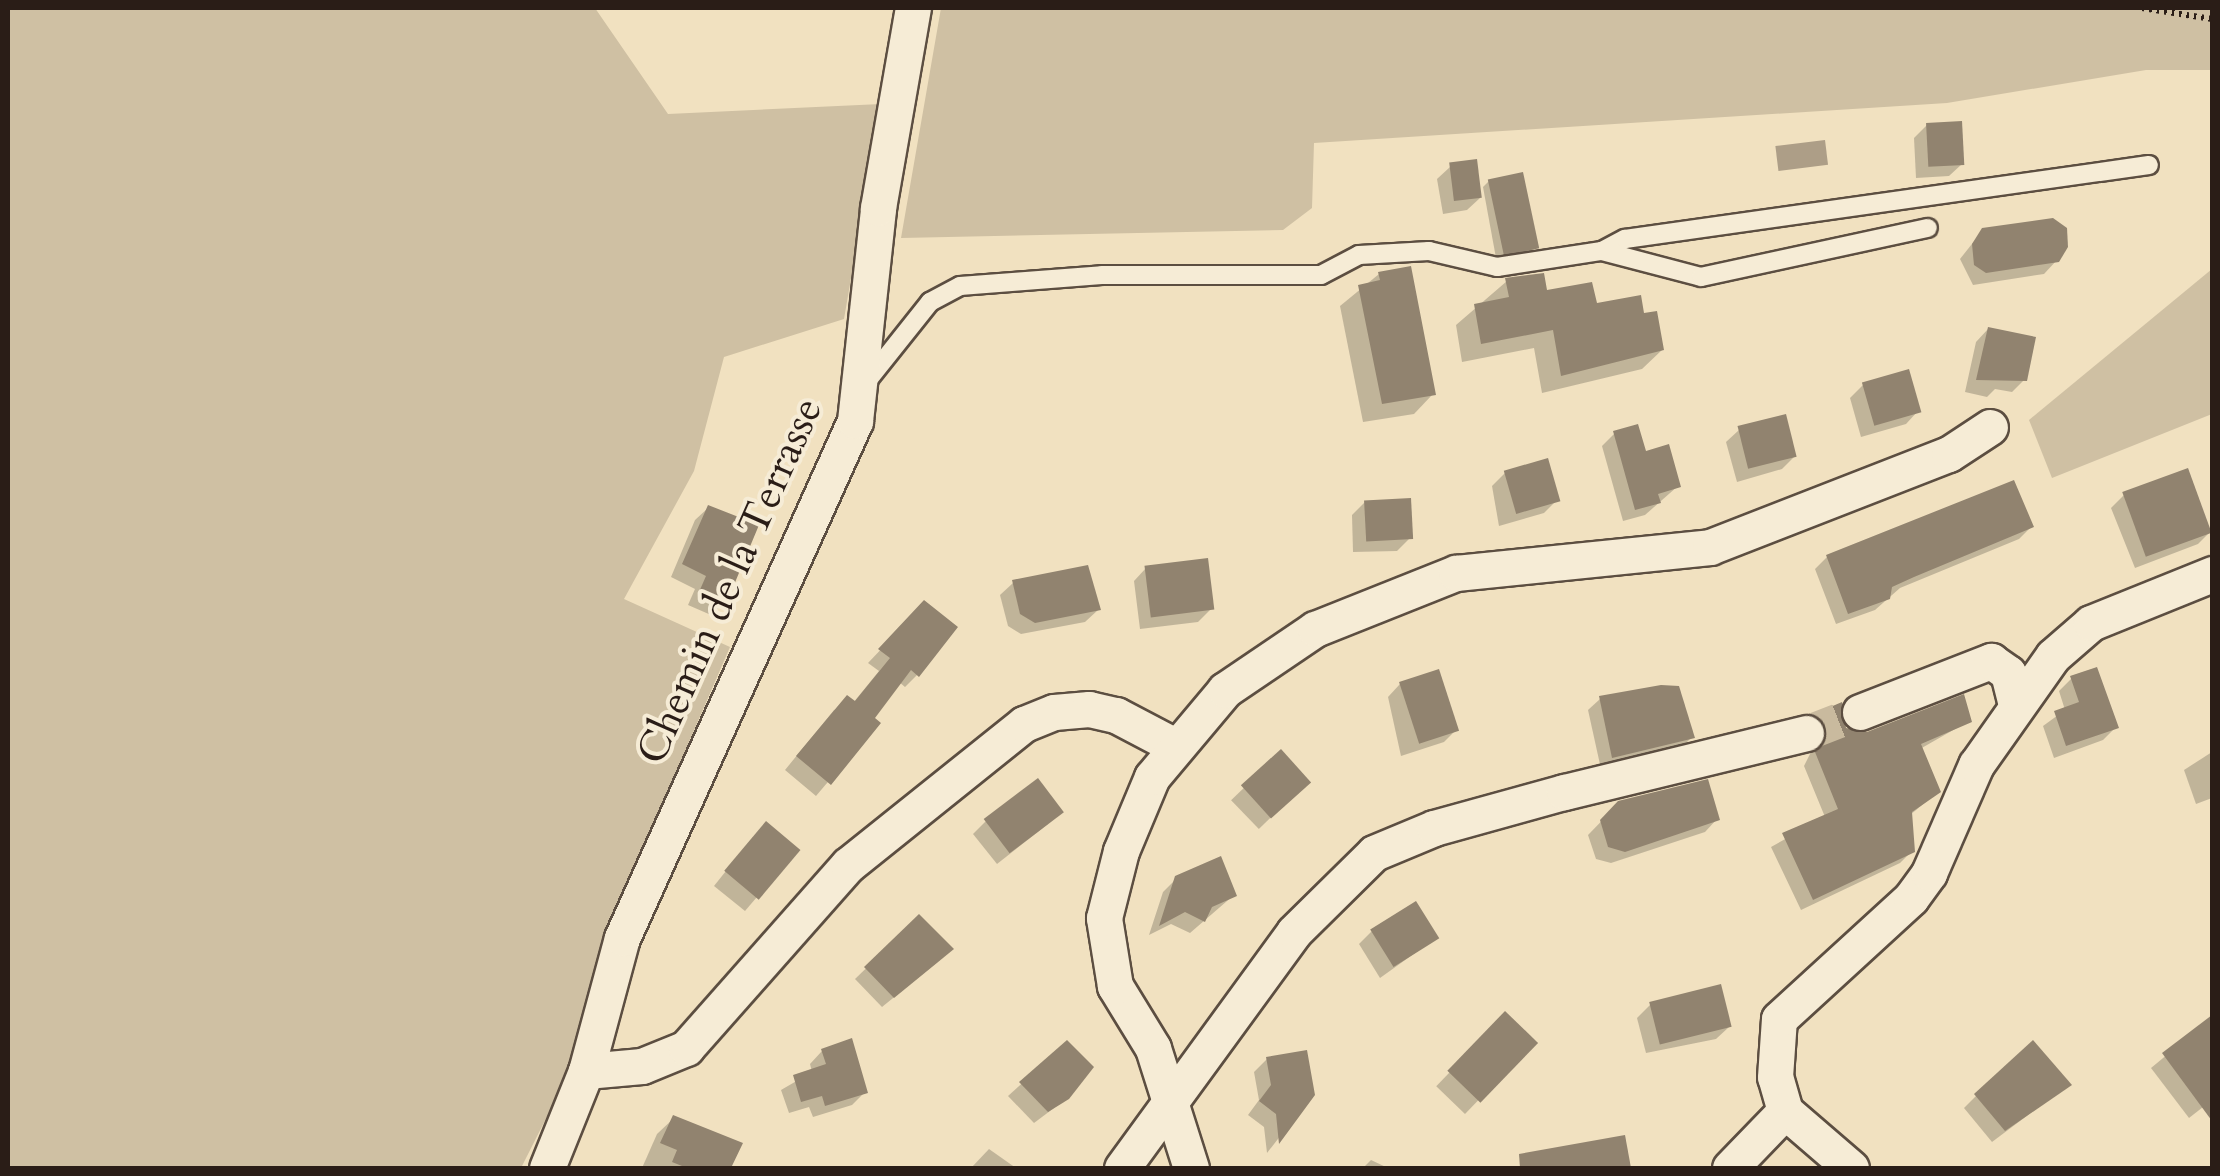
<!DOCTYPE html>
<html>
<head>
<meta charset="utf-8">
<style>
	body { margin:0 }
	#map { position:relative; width:2220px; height:1176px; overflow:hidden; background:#f1e1c0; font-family:Cardo,serif }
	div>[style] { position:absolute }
	.green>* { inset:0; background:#cfc0a3 }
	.water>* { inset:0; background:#ad9e87; transform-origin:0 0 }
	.shadow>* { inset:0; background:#0003; transform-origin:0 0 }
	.building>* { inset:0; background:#91836f; transform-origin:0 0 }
	.minor-tunnel>* { height:35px; margin-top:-17.5px; transform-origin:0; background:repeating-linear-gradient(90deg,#c9ba9e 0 35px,transparent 0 53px) }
	.path>* { height:6px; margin-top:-3px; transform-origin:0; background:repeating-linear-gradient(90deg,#2a1d17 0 2.5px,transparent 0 7.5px) }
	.roads { filter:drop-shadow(2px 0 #5c4e41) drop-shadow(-2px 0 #5c4e41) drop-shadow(0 2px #5c4e41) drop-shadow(0 -2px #5c4e41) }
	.service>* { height:18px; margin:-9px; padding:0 9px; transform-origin:9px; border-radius:9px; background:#f6ecd6 }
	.minor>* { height:35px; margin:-17.5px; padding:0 17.5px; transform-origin:17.5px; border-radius:17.5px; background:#f6ecd6 }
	span { translate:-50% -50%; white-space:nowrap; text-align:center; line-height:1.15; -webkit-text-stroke:8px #f6ecd6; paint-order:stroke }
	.street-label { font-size:42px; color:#2a1d17 }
	.frame { position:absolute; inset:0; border:10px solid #2a1d17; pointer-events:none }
</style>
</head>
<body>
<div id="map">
	<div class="green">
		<i style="clip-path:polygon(8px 8px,595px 8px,668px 114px,881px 104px,844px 319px,724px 357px,694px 471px,624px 599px,730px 647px,608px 930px,572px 1067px,521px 1168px,8px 1168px)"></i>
		<i style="clip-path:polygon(941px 8px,2212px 8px,2212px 70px,2146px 70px,1947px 103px,1314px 143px,1312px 208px,1283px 230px,901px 238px)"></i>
		<i style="clip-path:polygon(2212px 269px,2212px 414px,2052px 478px,2029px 420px)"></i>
	</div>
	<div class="water">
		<i style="left:1825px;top:140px;width:25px;height:50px;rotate:83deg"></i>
	</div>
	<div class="shadow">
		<i style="clip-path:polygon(1927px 125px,1962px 164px,1949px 176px,1916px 178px,1914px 138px)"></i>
		<i style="clip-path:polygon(1450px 167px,1480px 198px,1467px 210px,1443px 214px,1437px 179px)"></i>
		<i style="clip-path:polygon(1489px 181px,1536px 247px,1530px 253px,1496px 258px,1483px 187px)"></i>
		<i style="clip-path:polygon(1983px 230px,2057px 260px,2044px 274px,1973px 285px,1960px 259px)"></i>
		<i style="clip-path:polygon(1379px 274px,1433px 394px,1414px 414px,1363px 422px,1340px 306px)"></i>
		<i style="clip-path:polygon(1507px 281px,1642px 316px,1662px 350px,1642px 369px,1542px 393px,1534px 348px,1462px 362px,1456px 325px)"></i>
		<i style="clip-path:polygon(1988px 329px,2024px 380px,2012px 392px,1995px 389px,1987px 397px,1965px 392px,1976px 342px)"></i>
		<i style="clip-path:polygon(1863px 385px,1918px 411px,1906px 424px,1861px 437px,1850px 398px)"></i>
		<i style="clip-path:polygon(1739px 430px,1795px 456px,1782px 469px,1737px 482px,1726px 442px)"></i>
		<i style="clip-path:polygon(1615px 433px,1678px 486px,1645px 515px,1623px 521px,1602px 446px)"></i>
		<i style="clip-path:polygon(1505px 473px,1557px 500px,1544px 513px,1499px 526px,1492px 486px)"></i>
		<i style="clip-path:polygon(2124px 495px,2210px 532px,2198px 544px,2135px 568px,2111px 508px)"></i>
		<i style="clip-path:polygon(1365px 502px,1410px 538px,1397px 551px,1353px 552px,1352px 515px)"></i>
		<i style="clip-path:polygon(708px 508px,724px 602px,711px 615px,688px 605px,695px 589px,671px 577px,695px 520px)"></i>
		<i style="clip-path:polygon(2031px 527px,2019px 539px,1900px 588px,1875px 610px,1836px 624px,1815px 569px,1827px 557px)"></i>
		<i style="clip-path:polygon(1146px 568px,1211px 609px,1198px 622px,1140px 629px,1134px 581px)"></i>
		<i style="clip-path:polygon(1013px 583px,1098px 610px,1085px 622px,1021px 634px,1008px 626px,1000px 595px)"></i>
		<i style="clip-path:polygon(925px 603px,917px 675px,905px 687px,899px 682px,872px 718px,878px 723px,816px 796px,785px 770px,834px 710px,853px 703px,879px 671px,868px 663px)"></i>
		<i style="clip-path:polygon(2072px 678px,2116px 727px,2103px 740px,2054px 758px,2043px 726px,2065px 710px,2059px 691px)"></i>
		<i style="clip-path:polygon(1400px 684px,1456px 730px,1444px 742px,1401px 756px,1388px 697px)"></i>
		<i style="clip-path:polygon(1600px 699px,1692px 737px,1680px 749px,1601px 769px,1588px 710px)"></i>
		<i style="clip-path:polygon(1840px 705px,1844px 730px,1867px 735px,1969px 721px,1920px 749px,1938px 792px,1910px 815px,1912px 851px,1900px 863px,1801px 910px,1771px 847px,1825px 817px,1804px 766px,1816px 742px,1804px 727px,1814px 717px,1833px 740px,1814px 717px)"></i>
		<i style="clip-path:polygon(2212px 752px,2212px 798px,2196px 804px,2184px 770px)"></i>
		<i style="left:1280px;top:753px;width:40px;height:68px;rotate:46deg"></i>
		<i style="clip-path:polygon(1619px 803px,1717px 819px,1705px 832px,1611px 863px,1596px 859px,1588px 835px)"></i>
		<i style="clip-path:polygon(986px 821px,1048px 824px,997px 864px,973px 834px)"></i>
		<i style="clip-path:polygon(753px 837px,797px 850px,745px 911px,714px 886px)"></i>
		<i style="clip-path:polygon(1177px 878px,1234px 895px,1190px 933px,1171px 924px,1149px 935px,1163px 892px)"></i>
		<i style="clip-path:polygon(919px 917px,940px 960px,882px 1007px,855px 979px)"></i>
		<i style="clip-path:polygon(1372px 931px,1436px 938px,1380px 978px,1359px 944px)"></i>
		<i style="clip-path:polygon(1650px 1005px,1729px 1027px,1716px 1039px,1646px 1053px,1637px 1018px)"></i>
		<i style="left:1505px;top:1015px;width:40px;height:99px;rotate:44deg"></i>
		<i style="clip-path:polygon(2209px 1020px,2212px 1100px,2189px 1118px,2151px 1068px)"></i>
		<i style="clip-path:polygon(1067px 1043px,1062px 1102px,1034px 1123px,1008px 1096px)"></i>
		<i style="clip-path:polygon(822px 1051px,865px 1092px,852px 1105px,813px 1117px,809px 1107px,789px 1113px,781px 1090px,812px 1072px,810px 1064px)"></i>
		<i style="clip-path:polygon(1267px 1059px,1312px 1095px,1267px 1153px,1264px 1127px,1248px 1115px,1259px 1100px,1254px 1072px)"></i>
		<i style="clip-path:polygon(2068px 1085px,1992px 1142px,1964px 1108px,1976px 1096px)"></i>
		<i style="clip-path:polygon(674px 1118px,739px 1144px,729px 1168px,642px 1168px,657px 1134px)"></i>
		<i style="clip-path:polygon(989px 1149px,1016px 1168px,971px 1168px)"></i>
		<i style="clip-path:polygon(1371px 1160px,1388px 1168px,1363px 1168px)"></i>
	</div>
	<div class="building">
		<i style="left:1962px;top:121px;width:44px;height:36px;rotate:87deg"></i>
		<i style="left:1477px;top:159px;width:39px;height:28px;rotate:83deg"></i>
		<i style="left:1523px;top:172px;width:78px;height:36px;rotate:78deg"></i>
		<i style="clip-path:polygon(2053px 218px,2067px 228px,2068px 247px,2059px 262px,1986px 273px,1974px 265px,1972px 244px,1982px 228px)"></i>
		<i style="clip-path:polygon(1411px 266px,1436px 395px,1382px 404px,1358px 285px,1380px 280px,1378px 272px)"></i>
		<i style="clip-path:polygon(1544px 273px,1547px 290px,1592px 282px,1597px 303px,1641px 295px,1644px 313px,1657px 311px,1664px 350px,1561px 376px,1553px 330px,1481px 344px,1474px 304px,1509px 297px,1505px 278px)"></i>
		<i style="clip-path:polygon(1988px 327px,2036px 337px,2027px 381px,1976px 380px)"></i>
		<i style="left:1909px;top:369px;width:45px;height:49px;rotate:74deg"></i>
		<i style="left:1786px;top:414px;width:44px;height:50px;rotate:76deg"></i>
		<i style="clip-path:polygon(1638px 424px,1646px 451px,1669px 444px,1681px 487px,1658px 494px,1661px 503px,1635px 510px,1613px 431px)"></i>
		<i style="left:1548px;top:458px;width:45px;height:46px;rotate:74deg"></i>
		<i style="left:2188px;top:468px;width:69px;height:70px;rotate:70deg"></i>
		<i style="clip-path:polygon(2014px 480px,2034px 527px,1914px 577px,1892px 587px,1890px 599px,1848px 614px,1826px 555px)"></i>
		<i style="left:1411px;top:498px;width:41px;height:47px;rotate:87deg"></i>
		<i style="clip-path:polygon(708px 505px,759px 525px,726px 604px,699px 592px,706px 576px,682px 564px)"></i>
		<i style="left:1208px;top:558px;width:52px;height:64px;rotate:83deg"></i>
		<i style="clip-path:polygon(1088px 565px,1101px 610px,1035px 623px,1020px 614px,1012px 580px)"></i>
		<i style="clip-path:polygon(924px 600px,958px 627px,919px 677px,911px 670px,875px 718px,881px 723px,831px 785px,796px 756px,847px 695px,855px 701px,890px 658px,878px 649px)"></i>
		<i style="clip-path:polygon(2097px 667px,2119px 728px,2066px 746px,2054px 711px,2079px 702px,2070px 676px)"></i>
		<i style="left:1439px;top:669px;width:65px;height:42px;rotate:72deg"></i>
		<i style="clip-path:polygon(1661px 685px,1679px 686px,1695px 738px,1612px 758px,1599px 696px)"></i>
		<i style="clip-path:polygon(1964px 694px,1972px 722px,1921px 744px,1941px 792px,1912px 812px,1915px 852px,1813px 900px,1782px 833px,1838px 809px,1815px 752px,1827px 729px,1814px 714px,1842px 702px,1846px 728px,1867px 732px)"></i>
		<i style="left:1281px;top:749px;width:45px;height:54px;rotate:48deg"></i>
		<i style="left:1038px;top:778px;width:43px;height:68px;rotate:53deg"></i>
		<i style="clip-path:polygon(1708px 779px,1720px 820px,1625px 852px,1608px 847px,1600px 820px,1618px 801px)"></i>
		<i style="left:766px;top:821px;width:45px;height:65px;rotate:40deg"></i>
		<i style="clip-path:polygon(1221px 856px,1237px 896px,1212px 907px,1205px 922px,1185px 912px,1159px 926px,1175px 876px)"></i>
		<i style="left:1416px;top:901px;width:44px;height:54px;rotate:58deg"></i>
		<i style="clip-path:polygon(919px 914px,954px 949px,894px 998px,864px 967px)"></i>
		<i style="left:1721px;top:984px;width:44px;height:74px;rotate:76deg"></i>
		<i style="left:1505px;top:1011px;width:46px;height:83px;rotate:44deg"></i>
		<i style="clip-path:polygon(2212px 1015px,2212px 1121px,2162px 1053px)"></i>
		<i style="clip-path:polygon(852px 1038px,868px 1093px,825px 1106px,822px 1096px,801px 1102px,793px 1075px,826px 1064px,821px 1049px)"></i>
		<i style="clip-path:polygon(1067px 1040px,1094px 1067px,1069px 1099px,1048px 1112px,1019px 1082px)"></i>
		<i style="clip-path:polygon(2033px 1040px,2072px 1085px,2005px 1131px,1974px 1094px)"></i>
		<i style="clip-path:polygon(1307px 1050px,1315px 1095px,1279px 1144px,1276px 1114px,1259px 1101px,1271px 1085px,1266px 1057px)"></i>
		<i style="clip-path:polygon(673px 1115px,743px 1143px,731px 1168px,687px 1168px,672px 1162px,677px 1150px,660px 1143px)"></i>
		<i style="clip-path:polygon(1625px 1135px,1631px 1168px,1520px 1168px,1519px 1154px)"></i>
	</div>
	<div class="minor-tunnel">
		<i style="left:1806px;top:733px;width:58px;rotate:-21.3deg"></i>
	</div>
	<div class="path">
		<i style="left:2142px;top:8px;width:71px;rotate:8.9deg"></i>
	</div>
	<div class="roads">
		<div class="service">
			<i style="left:1602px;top:251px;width:26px;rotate:-28deg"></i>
			<i style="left:1625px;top:239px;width:529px;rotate:-8.04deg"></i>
			<i style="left:864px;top:385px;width:106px;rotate:-51.5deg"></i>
			<i style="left:930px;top:302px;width:34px;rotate:-28deg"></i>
			<i style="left:960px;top:286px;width:142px;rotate:-4.4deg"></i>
			<i style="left:1102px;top:275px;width:219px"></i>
			<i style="left:1321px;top:275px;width:43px;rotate:-27.8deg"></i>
			<i style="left:1359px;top:255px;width:70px;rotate:-3.3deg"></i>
			<i style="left:1429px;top:251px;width:70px;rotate:13.2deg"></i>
			<i style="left:1497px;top:267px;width:106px;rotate:-8.7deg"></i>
			<i style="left:1602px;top:251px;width:102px;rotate:14.7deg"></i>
			<i style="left:1701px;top:277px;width:232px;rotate:-12.2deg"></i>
		</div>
		<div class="minor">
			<i style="left:1860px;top:712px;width:141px;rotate:-21.3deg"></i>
			<i style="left:1991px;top:661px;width:21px;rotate:35deg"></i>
			<i style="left:2008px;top:673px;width:30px;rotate:76deg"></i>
			<i style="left:586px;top:1071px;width:56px;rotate:-5.1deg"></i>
			<i style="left:642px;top:1066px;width:48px;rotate:-22.2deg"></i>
			<i style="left:686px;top:1048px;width:244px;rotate:-48.5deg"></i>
			<i style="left:848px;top:865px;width:226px;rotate:-38.7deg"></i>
			<i style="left:1024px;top:724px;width:32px;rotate:-22deg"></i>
			<i style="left:1054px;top:712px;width:35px;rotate:-5deg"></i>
			<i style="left:1089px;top:709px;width:28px;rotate:13deg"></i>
			<i style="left:1116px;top:715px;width:64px;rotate:27.8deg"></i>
			<i style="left:547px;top:1168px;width:105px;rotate:-68.1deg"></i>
			<i style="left:586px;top:1071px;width:138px;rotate:-74.9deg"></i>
			<i style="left:622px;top:938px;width:567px;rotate:-65.74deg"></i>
			<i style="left:855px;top:421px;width:214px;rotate:-83.8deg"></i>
			<i style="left:878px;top:208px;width:203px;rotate:-80.1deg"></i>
			<i style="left:1122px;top:1168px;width:292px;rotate:-53.9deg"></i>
			<i style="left:1294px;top:932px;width:112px;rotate:-44.6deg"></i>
			<i style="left:1374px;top:853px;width:65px;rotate:-22.6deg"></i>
			<i style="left:1434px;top:828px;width:135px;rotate:-15.5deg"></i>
			<i style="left:1564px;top:792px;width:249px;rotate:-13.7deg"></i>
			<i style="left:1191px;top:1168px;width:126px;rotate:-107.6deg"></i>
			<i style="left:1153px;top:1048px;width:73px;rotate:-121.5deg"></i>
			<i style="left:1115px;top:986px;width:69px;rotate:-99.2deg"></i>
			<i style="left:1104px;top:918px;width:69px;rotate:-75.8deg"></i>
			<i style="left:1121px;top:851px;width:80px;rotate:-67.3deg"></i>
			<i style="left:1152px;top:777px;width:114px;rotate:-50deg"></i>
			<i style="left:1225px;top:690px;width:109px;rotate:-34.1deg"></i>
			<i style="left:1315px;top:629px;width:152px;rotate:-21.7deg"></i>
			<i style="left:1456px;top:573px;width:255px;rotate:-5.8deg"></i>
			<i style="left:1710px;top:547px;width:256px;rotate:-21.3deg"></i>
			<i style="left:1949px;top:454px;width:49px;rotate:-33.4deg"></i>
			<i style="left:1730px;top:1168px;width:79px;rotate:-46deg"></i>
			<i style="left:1851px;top:1168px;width:87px;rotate:-139.2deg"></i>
			<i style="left:1785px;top:1111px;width:35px;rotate:-106deg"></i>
			<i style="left:1775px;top:1077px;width:58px;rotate:-86.1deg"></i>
			<i style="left:1779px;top:1019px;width:179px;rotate:-42.5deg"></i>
			<i style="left:1911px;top:898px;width:31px;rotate:-54deg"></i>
			<i style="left:1929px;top:873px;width:118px;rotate:-66.5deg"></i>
			<i style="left:1976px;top:765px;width:133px;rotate:-54.8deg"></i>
			<i style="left:2053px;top:656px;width:50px;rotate:-41deg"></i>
			<i style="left:2091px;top:623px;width:131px;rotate:-22deg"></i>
		</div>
	</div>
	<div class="street-label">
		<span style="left:730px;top:581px;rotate:-66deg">Chemin de la Terrasse</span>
	</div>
	<div class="frame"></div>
</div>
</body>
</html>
